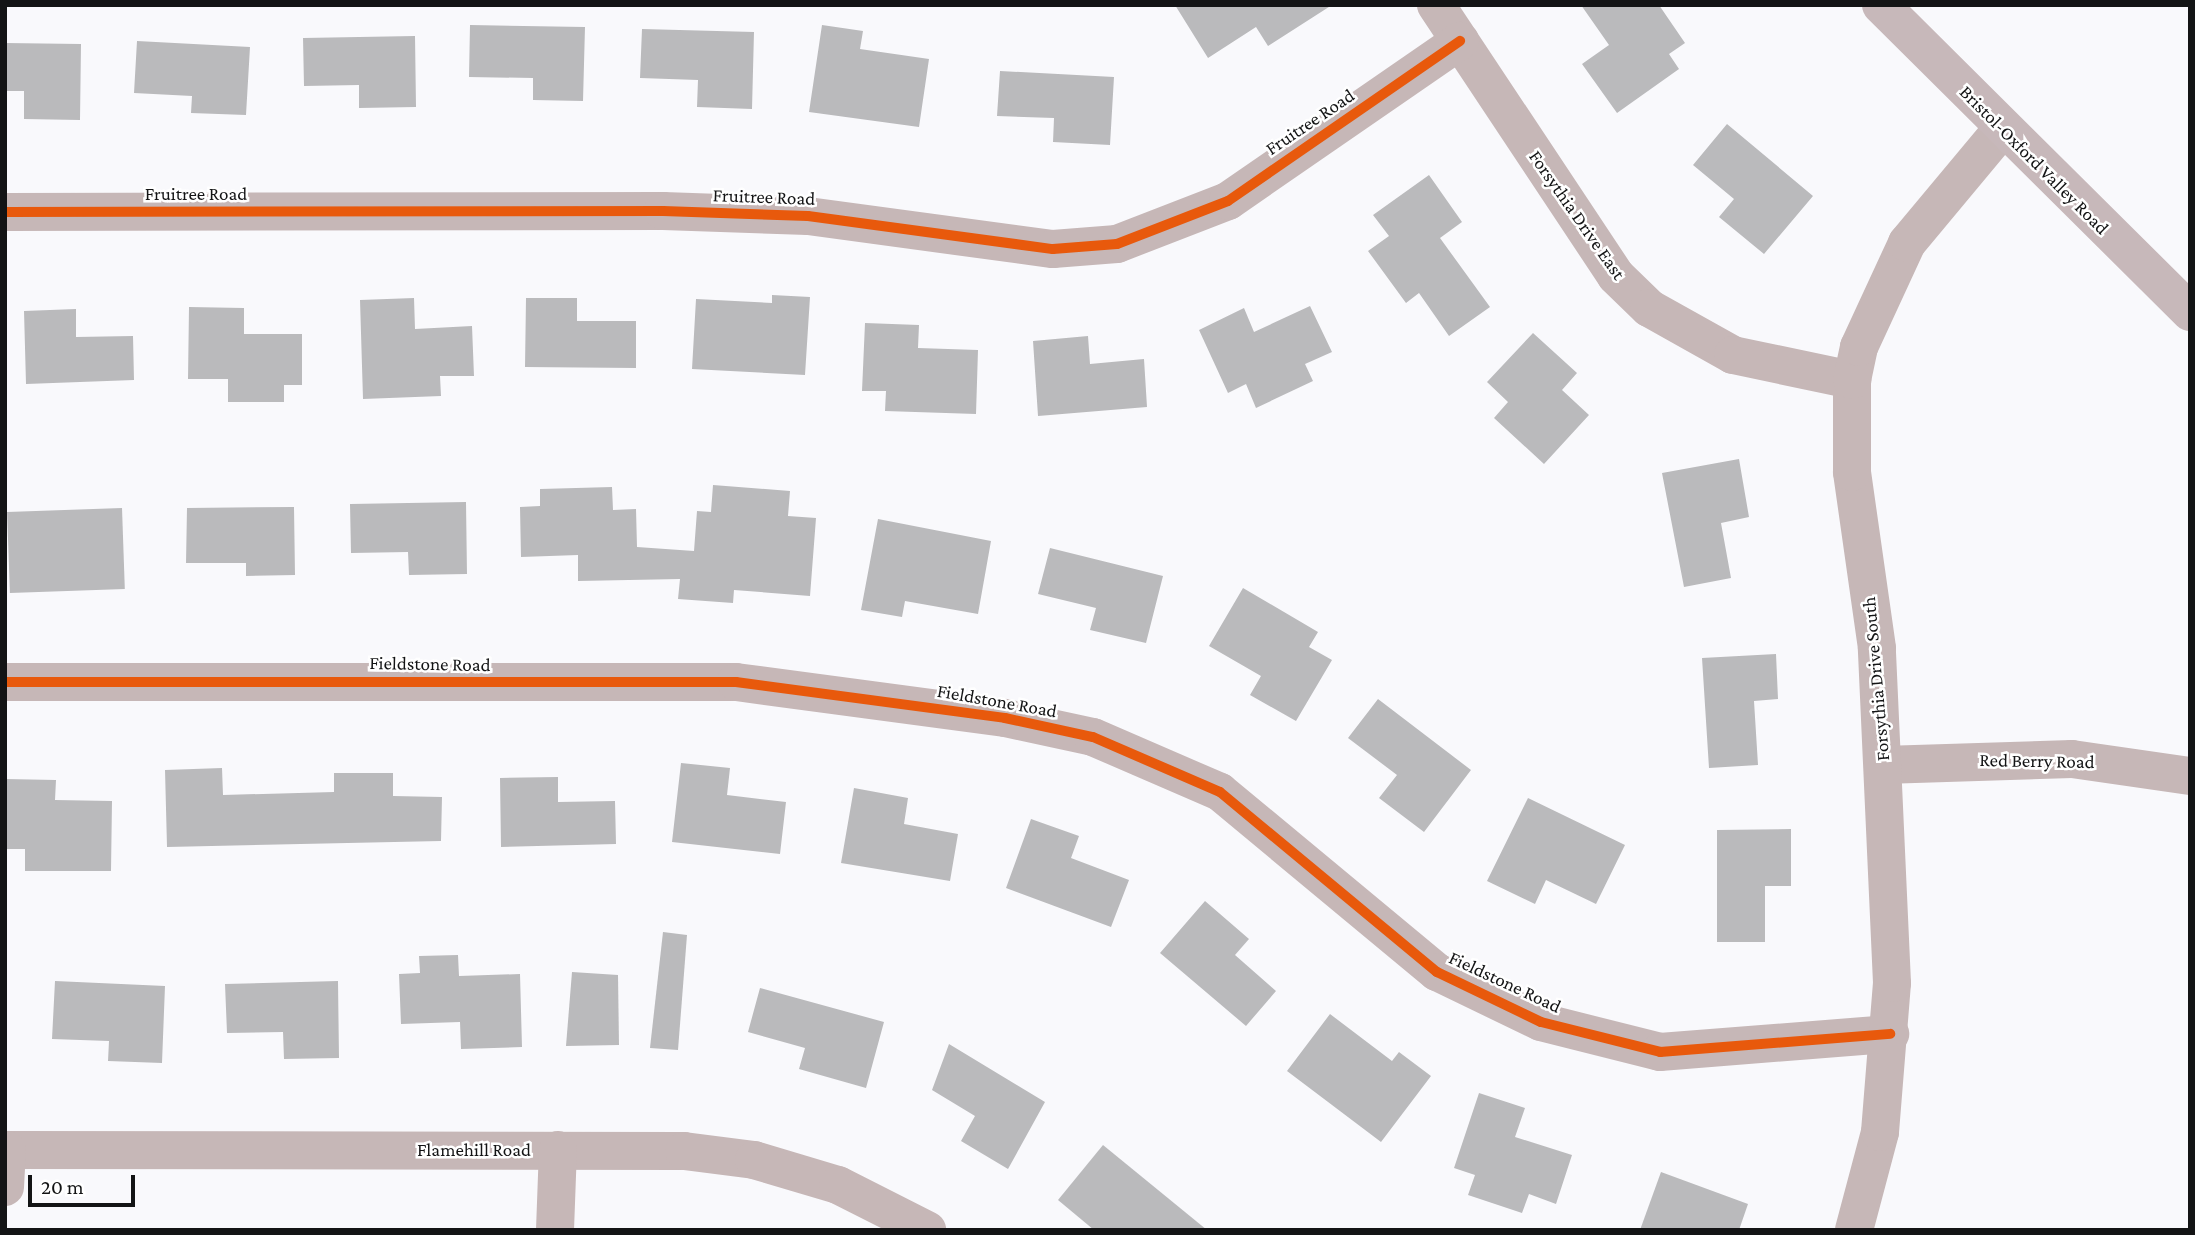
<!DOCTYPE html>
<html>
<head>
<meta charset="utf-8">
<style>
	body { margin:0 }
	#map { position:relative; width:2195px; height:1235px; overflow:hidden; background:#f9f9fc; font-family:"Crimson Pro",serif }
	div>[style] { position:absolute }
	.building>* { inset:0; background:#bababc; transform-origin:0 0 }
	.minor>* { height:38px; margin:-19px; padding:0 19px; transform-origin:19px; border-radius:19px; background:#c6b7b7 }
	.major>* { height:38px; margin:-19px; padding:0 19px; transform-origin:19px; border-radius:19px; background:#c7b8ba }
	.cycleway>* { height:10px; margin:-5px; padding:0 5px; transform-origin:5px; border-radius:5px; background:#e8590c }
	span { translate:-50% -50%; white-space:nowrap; text-align:center; line-height:1.15; -webkit-text-stroke:5px #fff; paint-order:stroke }
	.street-label { font-size:19px; color:#131415 }
	.frame { position:absolute; inset:0; border:7px solid #131415; pointer-events:none }
	.scale { position:absolute; left:28px; top:1175px; width:107px; height:32px; box-sizing:border-box; border:4px solid #131415; border-top:0; padding-left:9px; font-size:21px; line-height:24px; white-space:nowrap; color:#131415; -webkit-text-stroke:5px #fff; paint-order:stroke }
</style>
</head>
<body>
<div id="map">
	<div class="building">
		<i style="clip-path:polygon(1175px 5px,1332px 5px,1268px 46px,1256px 27px,1208px 58px)"></i>
		<i style="clip-path:polygon(1581px 5px,1659px 5px,1685px 43px,1669px 54px,1679px 69px,1617px 113px,1582px 64px,1609px 45px)"></i>
		<i style="clip-path:polygon(470px 25px,585px 27px,583px 101px,533px 100px,533px 78px,469px 77px)"></i>
		<i style="clip-path:polygon(822px 25px,863px 31px,860px 49px,929px 59px,919px 127px,809px 112px)"></i>
		<i style="clip-path:polygon(642px 29px,754px 32px,752px 109px,697px 107px,698px 80px,640px 78px)"></i>
		<i style="clip-path:polygon(415px 36px,416px 107px,359px 108px,359px 85px,304px 86px,303px 38px)"></i>
		<i style="clip-path:polygon(137px 41px,250px 47px,246px 115px,191px 113px,192px 96px,134px 93px)"></i>
		<i style="clip-path:polygon(5px 43px,81px 44px,80px 120px,24px 119px,24px 91px,5px 91px)"></i>
		<i style="clip-path:polygon(1000px 71px,1114px 77px,1110px 145px,1053px 142px,1054px 118px,997px 116px)"></i>
		<i style="clip-path:polygon(1727px 124px,1813px 196px,1764px 254px,1719px 217px,1734px 199px,1693px 165px)"></i>
		<i style="clip-path:polygon(1429px 175px,1462px 222px,1440px 238px,1490px 307px,1449px 336px,1419px 293px,1406px 303px,1368px 251px,1389px 236px,1373px 215px)"></i>
		<i style="clip-path:polygon(772px 295px,810px 297px,805px 375px,692px 369px,696px 299px,772px 303px)"></i>
		<i style="clip-path:polygon(414px 298px,415px 329px,472px 326px,474px 376px,440px 376px,441px 396px,363px 399px,360px 300px)"></i>
		<i style="clip-path:polygon(526px 298px,577px 298px,577px 321px,636px 321px,636px 368px,525px 367px)"></i>
		<i style="clip-path:polygon(1310px 306px,1332px 352px,1305px 364px,1313px 381px,1256px 408px,1246px 384px,1228px 393px,1199px 330px,1244px 308px,1254px 332px)"></i>
		<i style="clip-path:polygon(189px 307px,244px 308px,244px 334px,302px 334px,302px 385px,284px 385px,284px 402px,228px 402px,228px 379px,188px 379px)"></i>
		<i style="clip-path:polygon(76px 309px,76px 337px,133px 336px,134px 380px,26px 384px,24px 311px)"></i>
		<i style="clip-path:polygon(865px 323px,919px 325px,918px 348px,978px 350px,976px 414px,885px 411px,886px 391px,862px 391px)"></i>
		<i style="clip-path:polygon(1533px 333px,1577px 373px,1562px 390px,1589px 415px,1544px 464px,1494px 418px,1508px 402px,1487px 382px)"></i>
		<i style="clip-path:polygon(1088px 336px,1090px 364px,1144px 359px,1147px 407px,1038px 416px,1033px 341px)"></i>
		<i style="clip-path:polygon(1739px 459px,1749px 517px,1721px 523px,1731px 578px,1684px 587px,1662px 473px)"></i>
		<i style="clip-path:polygon(713px 485px,790px 491px,788px 516px,816px 518px,810px 596px,734px 590px,733px 603px,678px 599px,680px 579px,578px 581px,578px 555px,521px 557px,520px 507px,540px 506px,540px 489px,612px 487px,613px 510px,636px 509px,637px 547px,694px 551px,697px 511px,711px 512px)"></i>
		<i style="clip-path:polygon(466px 502px,467px 574px,409px 575px,408px 552px,351px 553px,350px 504px)"></i>
		<i style="clip-path:polygon(294px 507px,295px 575px,246px 576px,246px 563px,186px 563px,187px 508px)"></i>
		<i style="left:122px;top:508px;width:81px;height:115px;rotate:88deg"></i>
		<i style="clip-path:polygon(878px 519px,991px 541px,978px 614px,905px 601px,902px 617px,861px 610px)"></i>
		<i style="clip-path:polygon(1050px 548px,1163px 576px,1146px 643px,1090px 630px,1096px 608px,1038px 594px)"></i>
		<i style="clip-path:polygon(1243px 588px,1318px 632px,1309px 647px,1332px 660px,1296px 721px,1250px 695px,1261px 676px,1209px 646px)"></i>
		<i style="clip-path:polygon(1776px 654px,1778px 699px,1754px 701px,1758px 765px,1709px 768px,1702px 658px)"></i>
		<i style="clip-path:polygon(1378px 699px,1471px 770px,1424px 832px,1379px 798px,1397px 775px,1348px 738px)"></i>
		<i style="clip-path:polygon(681px 763px,730px 768px,727px 795px,786px 802px,780px 854px,672px 842px)"></i>
		<i style="clip-path:polygon(222px 768px,223px 795px,334px 792px,334px 773px,393px 773px,393px 796px,442px 797px,441px 841px,167px 847px,165px 770px)"></i>
		<i style="clip-path:polygon(558px 777px,558px 802px,615px 801px,616px 844px,501px 847px,500px 778px)"></i>
		<i style="clip-path:polygon(5px 779px,56px 780px,55px 800px,112px 801px,111px 871px,25px 871px,25px 849px,5px 849px)"></i>
		<i style="clip-path:polygon(854px 788px,908px 798px,904px 824px,958px 834px,950px 881px,841px 863px)"></i>
		<i style="clip-path:polygon(1528px 798px,1625px 845px,1596px 904px,1546px 880px,1535px 904px,1487px 881px)"></i>
		<i style="clip-path:polygon(1031px 819px,1079px 836px,1071px 858px,1129px 880px,1111px 927px,1006px 888px)"></i>
		<i style="clip-path:polygon(1791px 829px,1791px 886px,1765px 886px,1765px 942px,1717px 942px,1717px 830px)"></i>
		<i style="clip-path:polygon(1205px 901px,1249px 939px,1235px 955px,1276px 991px,1246px 1026px,1160px 953px)"></i>
		<i style="clip-path:polygon(663px 932px,687px 935px,678px 1050px,650px 1048px)"></i>
		<i style="clip-path:polygon(458px 955px,459px 976px,520px 974px,522px 1047px,461px 1049px,460px 1022px,401px 1024px,399px 974px,420px 973px,419px 956px)"></i>
		<i style="clip-path:polygon(572px 972px,618px 975px,619px 1045px,566px 1046px)"></i>
		<i style="clip-path:polygon(55px 981px,165px 986px,162px 1063px,108px 1061px,109px 1041px,52px 1039px)"></i>
		<i style="clip-path:polygon(338px 981px,339px 1058px,284px 1059px,283px 1032px,227px 1033px,225px 984px)"></i>
		<i style="clip-path:polygon(760px 988px,884px 1022px,866px 1088px,799px 1069px,805px 1048px,748px 1032px)"></i>
		<i style="clip-path:polygon(1330px 1014px,1392px 1061px,1399px 1052px,1431px 1076px,1381px 1142px,1287px 1071px)"></i>
		<i style="clip-path:polygon(949px 1044px,1045px 1102px,1008px 1169px,961px 1141px,975px 1116px,932px 1090px)"></i>
		<i style="clip-path:polygon(1479px 1093px,1525px 1108px,1515px 1137px,1572px 1155px,1556px 1204px,1529px 1194px,1522px 1213px,1468px 1195px,1475px 1175px,1454px 1168px)"></i>
		<i style="clip-path:polygon(1103px 1145px,1207px 1230px,1094px 1230px,1058px 1200px)"></i>
		<i style="clip-path:polygon(1661px 1172px,1748px 1204px,1739px 1230px,1640px 1230px)"></i>
	</div>
	<div class="minor">
		<i style="left:1436px;top:5px;width:325px;rotate:56.4deg"></i>
		<i style="left:1616px;top:276px;width:46px;rotate:44.1deg"></i>
		<i style="left:1649px;top:308px;width:96px;rotate:29.2deg"></i>
		<i style="left:1733px;top:355px;width:122px;rotate:11.9deg"></i>
		<i style="left:5px;top:212px;width:658px;rotate:-0.09deg"></i>
		<i style="left:663px;top:211px;width:145px;rotate:2deg"></i>
		<i style="left:808px;top:216px;width:247px;rotate:7.7deg"></i>
		<i style="left:1053px;top:249px;width:64px;rotate:-4.5deg"></i>
		<i style="left:1117px;top:244px;width:119px;rotate:-21.2deg"></i>
		<i style="left:1228px;top:201px;width:282px;rotate:-34.6deg"></i>
		<i style="left:5px;top:682px;width:731px"></i>
		<i style="left:736px;top:682px;width:271px;rotate:7.6deg"></i>
		<i style="left:1005px;top:718px;width:90px;rotate:12.2deg"></i>
		<i style="left:1093px;top:737px;width:138px;rotate:23.4deg"></i>
		<i style="left:1220px;top:792px;width:282px;rotate:39.7deg"></i>
		<i style="left:1437px;top:972px;width:115px;rotate:25.7deg"></i>
		<i style="left:1541px;top:1022px;width:123px;rotate:14.1deg"></i>
		<i style="left:1660px;top:1052px;width:231px;rotate:-4.5deg"></i>
		<i style="left:1883px;top:765px;width:189px;rotate:-1.8deg"></i>
		<i style="left:2072px;top:759px;width:119px;rotate:8.2deg"></i>
		<i style="left:5px;top:1150px;width:679px;rotate:0.08deg"></i>
		<i style="left:684px;top:1151px;width:71px;rotate:7.3deg"></i>
		<i style="left:754px;top:1160px;width:88px;rotate:16.6deg"></i>
		<i style="left:838px;top:1185px;width:100px;rotate:26.8deg"></i>
		<i style="left:5px;top:1187px;width:37px;rotate:-87deg"></i>
		<i style="left:555px;top:1230px;width:80px;rotate:-87.9deg"></i>
		<i style="left:1854px;top:1230px;width:101px;rotate:-75.1deg"></i>
		<i style="left:1880px;top:1132px;width:149px;rotate:-85.4deg"></i>
		<i style="left:1892px;top:983px;width:335px;rotate:-92.6deg"></i>
		<i style="left:1877px;top:648px;width:178px;rotate:-98.1deg"></i>
		<i style="left:1852px;top:472px;width:92px;rotate:-90deg"></i>
		<i style="left:1852px;top:380px;width:34px;rotate:-78deg"></i>
		<i style="left:1859px;top:347px;width:115px;rotate:-65.2deg"></i>
		<i style="left:1907px;top:243px;width:148px;rotate:-50.2deg"></i>
	</div>
	<div class="major">
		<i style="left:1881px;top:5px;width:436px;rotate:44.8deg"></i>
	</div>
	<div class="cycleway">
		<i style="left:5px;top:212px;width:658px;rotate:-0.09deg"></i>
		<i style="left:663px;top:211px;width:145px;rotate:2deg"></i>
		<i style="left:808px;top:216px;width:247px;rotate:7.7deg"></i>
		<i style="left:1053px;top:249px;width:64px;rotate:-4.5deg"></i>
		<i style="left:1117px;top:244px;width:119px;rotate:-21.2deg"></i>
		<i style="left:1228px;top:201px;width:282px;rotate:-34.6deg"></i>
		<i style="left:5px;top:682px;width:731px"></i>
		<i style="left:736px;top:682px;width:271px;rotate:7.6deg"></i>
		<i style="left:1005px;top:718px;width:90px;rotate:12.2deg"></i>
		<i style="left:1093px;top:737px;width:138px;rotate:23.4deg"></i>
		<i style="left:1220px;top:792px;width:282px;rotate:39.7deg"></i>
		<i style="left:1437px;top:972px;width:115px;rotate:25.7deg"></i>
		<i style="left:1541px;top:1022px;width:123px;rotate:14.1deg"></i>
		<i style="left:1660px;top:1052px;width:231px;rotate:-4.5deg"></i>
	</div>
	<div class="street-label">
		<span style="left:1310px;top:122px;rotate:-34deg">Fruitree Road</span>
		<span style="left:2034px;top:160px;rotate:45deg">Bristol-Oxford Valley Road</span>
		<span style="left:196px;top:194px">Fruitree Road</span>
		<span style="left:764px;top:197px;rotate:2deg">Fruitree Road</span>
		<span style="left:1577px;top:215px;rotate:55deg">Forsythia Drive East</span>
		<span style="left:430px;top:664px;rotate:1deg">Fieldstone Road</span>
		<span style="left:1876px;top:679px;rotate:-95deg">Forsythia Drive South</span>
		<span style="left:997px;top:701px;rotate:10deg">Fieldstone Road</span>
		<span style="left:2037px;top:761px;rotate:1deg">Red Berry Road</span>
		<span style="left:1505px;top:982px;rotate:25deg">Fieldstone Road</span>
		<span style="left:474px;top:1150px">Flamehill Road</span>
	</div>
	<div class="frame"></div>
	<div class="scale">20 m</div>
</div>
</body>
</html>
